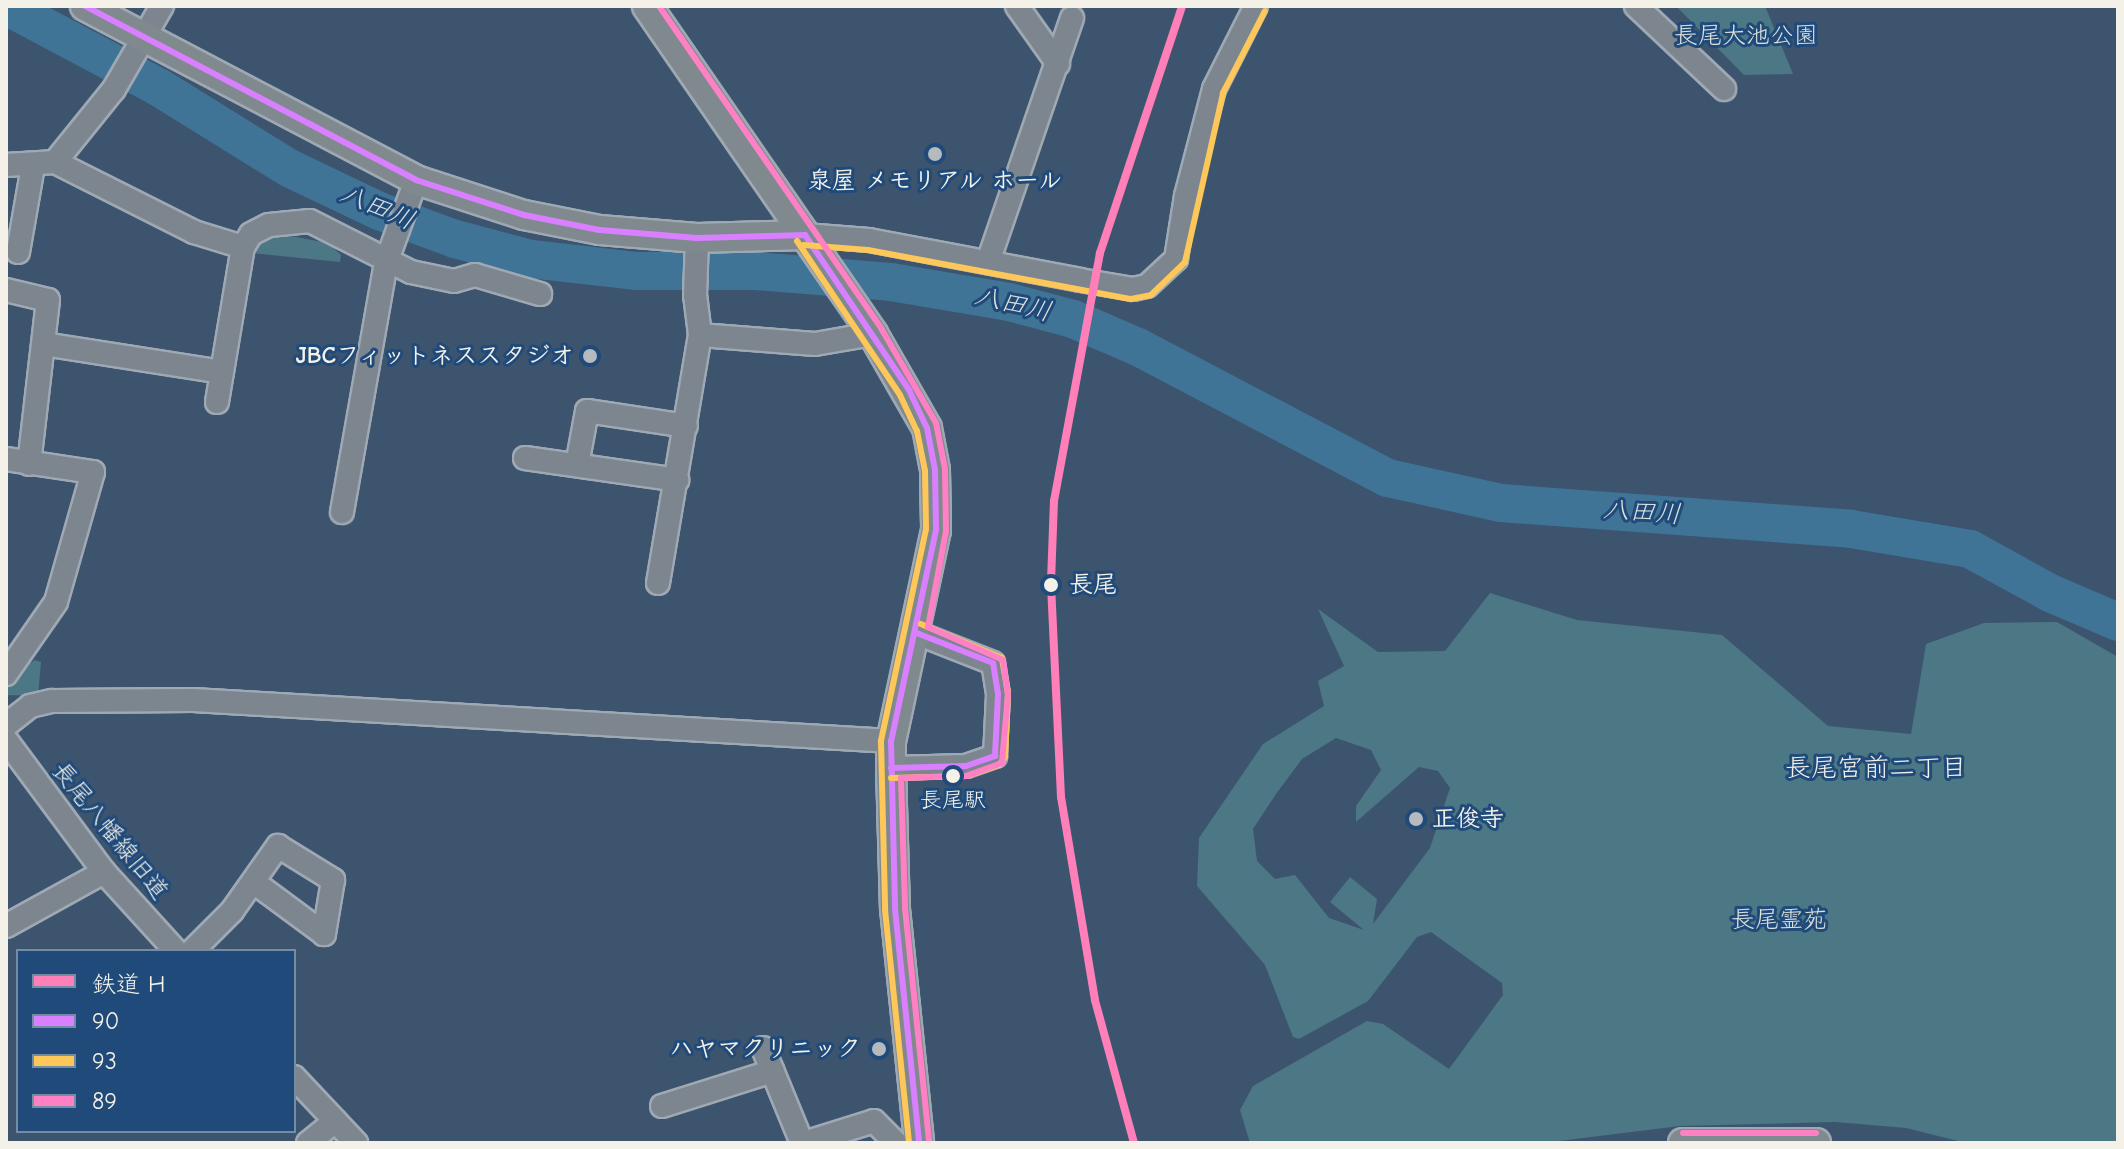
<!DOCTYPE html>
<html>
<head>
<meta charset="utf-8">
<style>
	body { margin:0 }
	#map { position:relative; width:2124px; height:1149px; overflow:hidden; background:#3d546f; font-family:"Comic Neue","Klee One",sans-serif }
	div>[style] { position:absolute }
	.green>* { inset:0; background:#4c7785 }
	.river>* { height:38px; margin:-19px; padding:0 19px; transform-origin:19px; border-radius:19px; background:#407497 }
	.roads { filter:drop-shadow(2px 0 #9fa9b4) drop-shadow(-2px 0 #9fa9b4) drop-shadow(0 2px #9fa9b4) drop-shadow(0 -2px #9fa9b4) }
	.minor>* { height:22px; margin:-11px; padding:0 11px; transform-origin:11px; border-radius:11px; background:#7d868f }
	.major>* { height:28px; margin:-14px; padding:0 14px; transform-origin:14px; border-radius:14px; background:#80898e }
	.bus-1>* { height:6px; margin:-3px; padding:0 3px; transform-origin:3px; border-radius:3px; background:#d880ff }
	.bus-2>* { height:6px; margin:-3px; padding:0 3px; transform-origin:3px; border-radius:3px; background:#fdc75a }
	.bus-3>* { height:6px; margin:-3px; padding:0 3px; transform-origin:3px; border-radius:3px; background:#ff80c5 }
	.rail-1>* { height:8px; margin:-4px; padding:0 4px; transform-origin:4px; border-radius:4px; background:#ff80b9 }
	.dots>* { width:22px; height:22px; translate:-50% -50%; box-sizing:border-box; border:4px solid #1f4a7a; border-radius:50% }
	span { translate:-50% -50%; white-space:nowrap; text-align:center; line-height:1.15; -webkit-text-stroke:6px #1f4a7a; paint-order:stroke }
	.bus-label { font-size:22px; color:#f4f1e8 }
	.park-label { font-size:24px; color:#dbe0da }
	.poi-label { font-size:24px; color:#f4f1e8; font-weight:700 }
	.right { translate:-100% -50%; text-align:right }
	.left { translate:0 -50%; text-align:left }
	.stop-label { font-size:24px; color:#f4f1e8; font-weight:700 }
	.street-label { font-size:24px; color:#f4f1e8 }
	.water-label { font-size:26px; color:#d9dfdc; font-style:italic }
	.neighbourhood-label { font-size:26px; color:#f4f1e8 }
	.frame { position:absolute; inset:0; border:8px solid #f4f1e8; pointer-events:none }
	.legend { position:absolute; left:16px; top:949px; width:280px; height:184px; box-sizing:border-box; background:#1f4a7a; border:2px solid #748da6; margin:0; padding:10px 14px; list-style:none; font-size:24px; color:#f4f1e8 }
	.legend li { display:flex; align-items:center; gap:16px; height:40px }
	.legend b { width:40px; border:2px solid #748da6 }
</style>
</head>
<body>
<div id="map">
	<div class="green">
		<i style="clip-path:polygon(1676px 6px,1765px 6px,1793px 74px,1744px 75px)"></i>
		<i style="clip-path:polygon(274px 233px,328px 243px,341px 255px,340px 262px,251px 253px,256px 239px)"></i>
		<i style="clip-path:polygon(evenodd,1490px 593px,1577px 620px,1722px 635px,1828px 726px,1911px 734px,1926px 644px,1984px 623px,2057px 622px,2118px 657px,2118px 1143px,1966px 1143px,1906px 1128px,1835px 1122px,1680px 1126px,1543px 1143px,1250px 1143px,1240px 1110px,1253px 1086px,1367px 1021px,1383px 1024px,1449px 1069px,1503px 995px,1502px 983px,1431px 932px,1417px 937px,1368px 1001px,1299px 1039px,1293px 1037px,1265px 965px,1197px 886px,1199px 838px,1263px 744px,1324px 706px,1318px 681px,1344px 666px,1318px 609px,1378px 652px,1445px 651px,1490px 593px,1336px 738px,1371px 750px,1381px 770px,1356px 806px,1356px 822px,1419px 767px,1438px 771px,1450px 788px,1430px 848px,1373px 924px,1377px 899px,1350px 877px,1330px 902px,1364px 930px,1329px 918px,1295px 875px,1275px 879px,1257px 861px,1253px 829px,1276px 794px,1302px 759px,1336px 738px)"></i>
		<i style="clip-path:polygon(35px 660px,41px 662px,38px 696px,6px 695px,6px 680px)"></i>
	</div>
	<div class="river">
		<i style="left:6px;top:6px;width:174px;rotate:28deg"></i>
		<i style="left:160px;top:88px;width:152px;rotate:31.8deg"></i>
		<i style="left:289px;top:168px;width:100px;rotate:25.5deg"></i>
		<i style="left:379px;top:211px;width:81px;rotate:20.2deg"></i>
		<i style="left:455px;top:239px;width:79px;rotate:14.7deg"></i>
		<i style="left:531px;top:259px;width:107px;rotate:6.5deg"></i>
		<i style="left:637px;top:271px;width:118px"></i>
		<i style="left:755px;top:271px;width:136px;rotate:4.6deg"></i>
		<i style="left:891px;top:282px;width:120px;rotate:9.6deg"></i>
		<i style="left:1009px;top:302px;width:66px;rotate:14.9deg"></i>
		<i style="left:1073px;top:319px;width:71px;rotate:23.3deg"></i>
		<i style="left:1138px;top:347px;width:282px;rotate:27.7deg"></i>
		<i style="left:1388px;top:478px;width:116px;rotate:12.5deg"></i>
		<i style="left:1501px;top:503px;width:351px;rotate:4.2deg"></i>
		<i style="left:1851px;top:529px;width:121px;rotate:9.5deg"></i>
		<i style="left:1970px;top:549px;width:91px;rotate:28.8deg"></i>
		<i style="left:2050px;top:593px;width:74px;rotate:23.1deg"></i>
	</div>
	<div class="roads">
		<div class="minor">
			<i style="left:1017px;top:6px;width:71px;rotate:54.7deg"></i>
			<i style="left:1636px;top:6px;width:121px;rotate:43.3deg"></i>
			<i style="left:55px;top:162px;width:156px;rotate:26.7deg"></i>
			<i style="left:194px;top:232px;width:51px;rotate:17deg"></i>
			<i style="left:6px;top:165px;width:49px;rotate:-3.5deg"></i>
			<i style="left:55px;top:162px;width:94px;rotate:-51.1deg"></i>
			<i style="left:114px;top:89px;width:96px;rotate:-60deg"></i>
			<i style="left:805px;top:235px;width:64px;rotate:4.5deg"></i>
			<i style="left:869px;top:240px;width:215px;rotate:10.7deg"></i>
			<i style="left:1080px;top:280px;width:54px;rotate:9.6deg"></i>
			<i style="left:1133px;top:289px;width:14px;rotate:-12deg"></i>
			<i style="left:1147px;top:286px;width:40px;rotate:-43deg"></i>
			<i style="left:1176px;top:259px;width:64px;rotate:-81deg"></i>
			<i style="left:1186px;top:196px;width:111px;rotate:-75.3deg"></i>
			<i style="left:1214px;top:89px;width:93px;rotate:-63.2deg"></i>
			<i style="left:18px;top:252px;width:87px;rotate:-80.1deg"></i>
			<i style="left:988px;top:262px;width:258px;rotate:-71deg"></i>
			<i style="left:6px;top:290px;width:43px;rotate:13.4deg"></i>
			<i style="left:48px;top:300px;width:165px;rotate:96.6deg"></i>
			<i style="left:700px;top:335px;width:115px;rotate:4.5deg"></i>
			<i style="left:815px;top:344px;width:59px;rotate:-9.8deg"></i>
			<i style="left:44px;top:344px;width:180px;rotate:8.9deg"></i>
			<i style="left:217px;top:402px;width:157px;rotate:-80.5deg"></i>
			<i style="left:243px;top:247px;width:15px;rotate:-58deg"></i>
			<i style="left:251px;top:234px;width:20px;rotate:-27deg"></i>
			<i style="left:269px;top:225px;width:41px;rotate:-5.6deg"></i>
			<i style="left:310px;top:221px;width:113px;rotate:26.8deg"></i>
			<i style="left:411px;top:272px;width:44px;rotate:11.8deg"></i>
			<i style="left:454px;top:281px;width:22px;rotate:-16deg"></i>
			<i style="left:475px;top:275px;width:68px;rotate:16.3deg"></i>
			<i style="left:525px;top:458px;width:154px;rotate:8.2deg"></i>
			<i style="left:6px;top:459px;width:88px;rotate:8.5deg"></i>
			<i style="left:93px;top:472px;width:135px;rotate:105.9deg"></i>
			<i style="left:56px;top:602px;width:88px;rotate:124.8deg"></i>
			<i style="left:577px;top:465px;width:55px;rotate:-79.5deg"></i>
			<i style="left:587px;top:411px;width:100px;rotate:8.6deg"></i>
			<i style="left:342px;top:512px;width:253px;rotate:-80deg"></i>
			<i style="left:386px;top:263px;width:88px;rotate:-70.1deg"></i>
			<i style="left:658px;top:583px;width:252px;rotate:-80.4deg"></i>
			<i style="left:700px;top:335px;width:39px;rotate:-97deg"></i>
			<i style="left:695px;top:296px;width:58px;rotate:-88deg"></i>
			<i style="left:6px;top:725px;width:31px;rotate:-38deg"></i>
			<i style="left:30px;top:706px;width:23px;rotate:-13deg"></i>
			<i style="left:52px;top:701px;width:141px;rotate:-0.4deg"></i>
			<i style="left:193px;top:700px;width:699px;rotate:3.36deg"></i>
			<i style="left:6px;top:740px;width:164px;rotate:53.4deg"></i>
			<i style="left:104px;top:872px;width:107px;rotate:47.7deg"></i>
			<i style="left:891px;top:768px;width:75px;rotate:-1.5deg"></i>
			<i style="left:966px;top:766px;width:31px;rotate:-19deg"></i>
			<i style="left:995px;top:756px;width:62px;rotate:-87.2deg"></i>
			<i style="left:998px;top:694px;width:31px;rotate:-99deg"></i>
			<i style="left:993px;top:663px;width:82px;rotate:-158.5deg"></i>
			<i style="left:6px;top:926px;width:112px;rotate:-28.9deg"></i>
			<i style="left:192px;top:951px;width:57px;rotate:-45deg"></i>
			<i style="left:232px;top:911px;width:80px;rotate:-54.7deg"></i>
			<i style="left:278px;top:846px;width:65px;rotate:31.7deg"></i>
			<i style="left:333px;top:880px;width:55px;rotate:99.5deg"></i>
			<i style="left:324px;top:934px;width:86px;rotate:-143.5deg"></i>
			<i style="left:763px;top:1048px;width:103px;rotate:67.7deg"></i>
			<i style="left:294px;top:1077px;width:91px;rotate:46.8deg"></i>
			<i style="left:662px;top:1106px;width:116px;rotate:-17.5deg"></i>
			<i style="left:308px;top:1143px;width:35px;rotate:-39deg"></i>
			<i style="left:804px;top:1143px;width:73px;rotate:-17.4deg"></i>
			<i style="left:874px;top:1121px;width:31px;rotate:45deg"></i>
		</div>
		<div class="major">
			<i style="left:85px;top:6px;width:374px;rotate:27.7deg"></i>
			<i style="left:416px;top:180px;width:114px;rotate:18deg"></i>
			<i style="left:524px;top:215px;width:77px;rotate:11.2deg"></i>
			<i style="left:600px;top:230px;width:97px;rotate:4.7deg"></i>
			<i style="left:697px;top:238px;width:108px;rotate:-1.6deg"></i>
			<i style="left:647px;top:6px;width:398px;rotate:55.4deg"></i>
			<i style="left:873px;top:334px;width:108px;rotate:60.1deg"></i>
			<i style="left:927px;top:428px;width:43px;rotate:79.2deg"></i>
			<i style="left:935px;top:470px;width:60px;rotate:89deg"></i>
			<i style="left:936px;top:530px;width:216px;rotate:102deg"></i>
			<i style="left:891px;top:741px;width:27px;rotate:90deg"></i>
			<i style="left:891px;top:768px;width:141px;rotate:88.4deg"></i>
			<i style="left:895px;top:909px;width:235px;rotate:84.1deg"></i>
			<i style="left:1683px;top:1143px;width:133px"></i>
		</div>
	</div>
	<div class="bus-1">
		<i style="left:85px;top:6px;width:374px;rotate:27.7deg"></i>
		<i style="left:416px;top:180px;width:114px;rotate:18deg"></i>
		<i style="left:524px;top:215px;width:77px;rotate:11.2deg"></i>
		<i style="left:600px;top:230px;width:97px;rotate:4.7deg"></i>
		<i style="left:697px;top:238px;width:108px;rotate:-1.6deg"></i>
		<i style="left:805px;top:235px;width:187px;rotate:56.1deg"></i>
		<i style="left:909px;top:390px;width:42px;rotate:64.7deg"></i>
		<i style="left:927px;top:428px;width:43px;rotate:79.2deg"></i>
		<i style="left:935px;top:470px;width:60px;rotate:89deg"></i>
		<i style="left:936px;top:530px;width:216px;rotate:102deg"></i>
		<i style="left:891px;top:741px;width:168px;rotate:88.6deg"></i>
		<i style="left:895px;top:909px;width:235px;rotate:84.1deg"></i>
		<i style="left:891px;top:768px;width:75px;rotate:-1.5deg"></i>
		<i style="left:966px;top:766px;width:31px;rotate:-19deg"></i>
		<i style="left:995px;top:756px;width:62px;rotate:-87.2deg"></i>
		<i style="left:998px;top:694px;width:31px;rotate:-99deg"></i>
		<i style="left:993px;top:663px;width:82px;rotate:-158.5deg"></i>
	</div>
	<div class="bus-2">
		<i style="left:797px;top:241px;width:185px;rotate:56.2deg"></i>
		<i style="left:900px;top:395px;width:40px;rotate:65deg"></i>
		<i style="left:917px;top:431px;width:41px;rotate:78.7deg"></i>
		<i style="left:925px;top:471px;width:58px;rotate:89deg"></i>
		<i style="left:926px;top:529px;width:217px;rotate:102deg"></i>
		<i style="left:881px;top:741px;width:169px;rotate:88.6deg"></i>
		<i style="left:885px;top:910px;width:234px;rotate:84.1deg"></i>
		<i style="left:804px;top:245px;width:64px;rotate:4.5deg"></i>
		<i style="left:868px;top:250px;width:268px;rotate:10.6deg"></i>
		<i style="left:1131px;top:299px;width:20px;rotate:-11deg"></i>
		<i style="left:1151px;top:295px;width:47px;rotate:-44.1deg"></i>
		<i style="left:1185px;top:262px;width:173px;rotate:-77.3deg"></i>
		<i style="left:1223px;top:93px;width:92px;rotate:-62.9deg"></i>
		<i style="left:891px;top:778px;width:76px;rotate:-1.5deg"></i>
		<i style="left:967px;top:776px;width:34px;rotate:-19deg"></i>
		<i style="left:999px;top:765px;width:10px;rotate:-53deg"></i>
		<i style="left:1005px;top:757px;width:64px;rotate:-87.3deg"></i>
		<i style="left:1008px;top:693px;width:36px;rotate:-100deg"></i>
		<i style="left:1002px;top:658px;width:88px;rotate:-157.2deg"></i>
	</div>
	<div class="bus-3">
		<i style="left:659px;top:6px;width:391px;rotate:55.4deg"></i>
		<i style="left:881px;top:328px;width:110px;rotate:59.9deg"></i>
		<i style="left:936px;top:423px;width:47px;rotate:78.9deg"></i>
		<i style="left:945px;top:469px;width:62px;rotate:89.1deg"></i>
		<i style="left:946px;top:531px;width:98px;rotate:100.6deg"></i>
		<i style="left:928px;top:627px;width:82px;rotate:23.7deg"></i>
		<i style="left:1003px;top:660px;width:34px;rotate:82deg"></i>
		<i style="left:1008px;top:694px;width:69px;rotate:95deg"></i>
		<i style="left:1002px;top:763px;width:37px;rotate:160deg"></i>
		<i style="left:967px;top:776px;width:66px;rotate:178.3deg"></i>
		<i style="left:901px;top:778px;width:130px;rotate:88.2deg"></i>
		<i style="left:905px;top:908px;width:235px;rotate:84.1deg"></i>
		<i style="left:1683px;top:1133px;width:133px"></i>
	</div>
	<div class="rail-1">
		<i style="left:1134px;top:1143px;width:148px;rotate:-105.3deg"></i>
		<i style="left:1095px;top:1000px;width:206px;rotate:-99.5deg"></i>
		<i style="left:1061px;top:797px;width:215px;rotate:-92.7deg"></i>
		<i style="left:1051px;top:582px;width:81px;rotate:-87.9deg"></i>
		<i style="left:1054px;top:501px;width:252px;rotate:-79.5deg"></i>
		<i style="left:1100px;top:253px;width:260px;rotate:-71.6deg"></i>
	</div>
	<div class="dots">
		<i style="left:935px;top:154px;background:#b4babe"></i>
		<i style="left:590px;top:356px;background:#b4babe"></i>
		<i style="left:1051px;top:585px;background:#f4f1e8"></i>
		<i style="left:953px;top:776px;background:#f4f1e8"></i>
		<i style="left:1416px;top:819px;background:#b4babe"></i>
		<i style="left:879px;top:1049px;background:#b4babe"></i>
	</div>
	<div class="bus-label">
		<span style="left:953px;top:801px">長尾駅</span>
	</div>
	<div class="park-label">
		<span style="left:1746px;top:36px">長尾大池公園</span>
		<span style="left:1779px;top:920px">長尾霊苑</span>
	</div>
	<div class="poi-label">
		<span style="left:935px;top:181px">泉屋 メモリアル ホール</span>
		<span class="right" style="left:574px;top:356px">JBCフィットネススタジオ</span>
		<span class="left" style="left:1432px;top:819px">正俊寺</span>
		<span class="right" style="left:861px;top:1049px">ハヤマクリニック</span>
	</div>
	<div class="stop-label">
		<span class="left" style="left:1069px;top:585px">長尾</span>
	</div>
	<div class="street-label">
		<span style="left:110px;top:831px;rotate:51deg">長尾八幡線旧道</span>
	</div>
	<div class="water-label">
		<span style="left:377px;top:208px;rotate:23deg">八田川</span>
		<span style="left:1013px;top:305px;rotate:13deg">八田川</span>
		<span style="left:1642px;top:513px;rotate:4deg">八田川</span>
	</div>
	<div class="neighbourhood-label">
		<span style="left:1876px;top:769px">長尾宮前二丁目</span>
	</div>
	<div class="frame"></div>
	<ul class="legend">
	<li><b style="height:10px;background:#ff80b9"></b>鉄道 H</li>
	<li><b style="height:10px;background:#d880ff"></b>90</li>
	<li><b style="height:10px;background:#fdc75a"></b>93</li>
	<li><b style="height:10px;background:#ff80c5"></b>89</li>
	</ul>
</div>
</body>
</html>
